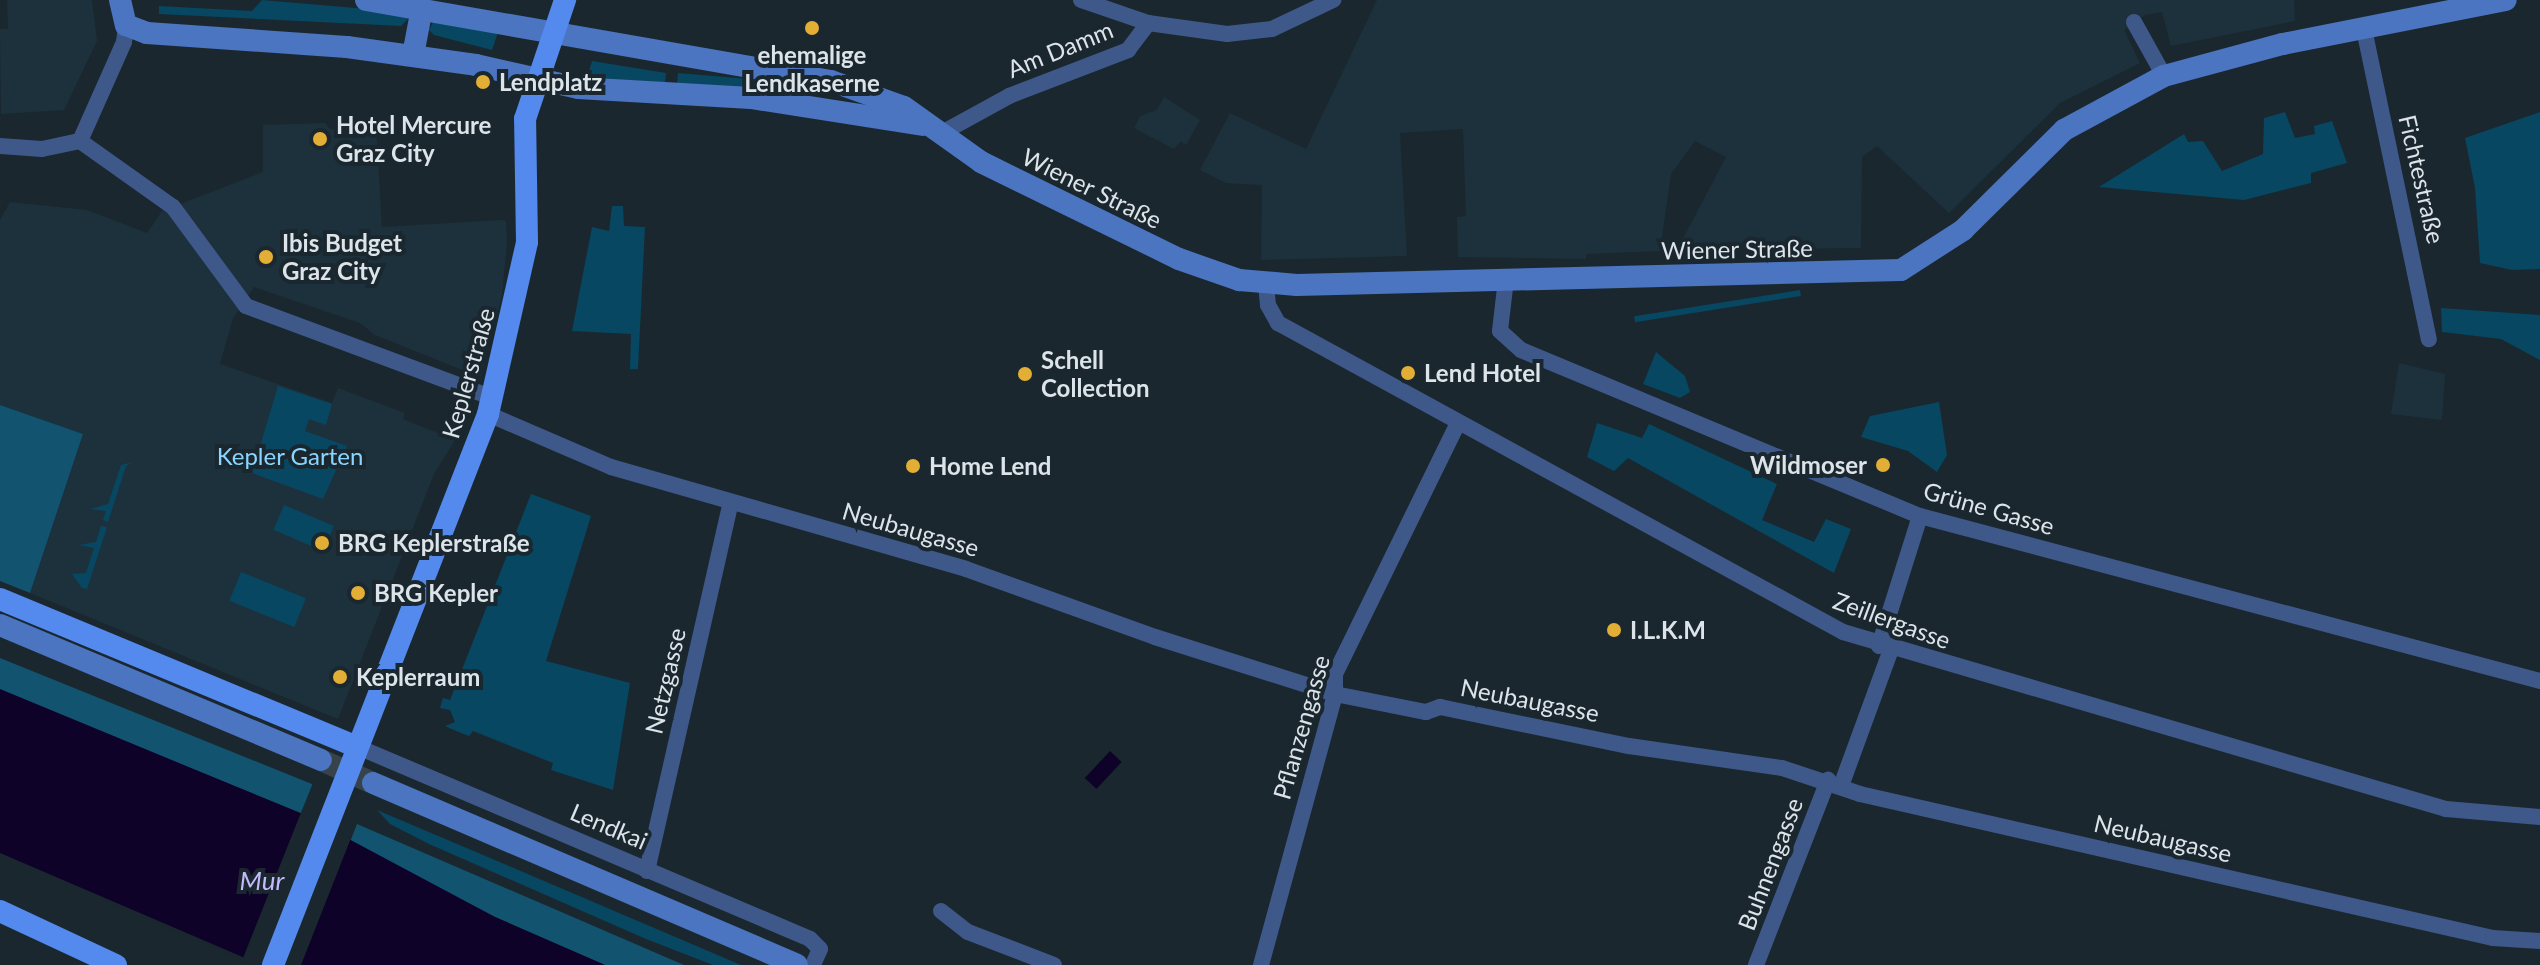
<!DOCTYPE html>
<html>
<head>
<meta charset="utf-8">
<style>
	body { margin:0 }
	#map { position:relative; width:2540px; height:965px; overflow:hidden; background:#1a272e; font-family:Lato,sans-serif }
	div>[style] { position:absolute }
	.built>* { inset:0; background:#1d313c }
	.green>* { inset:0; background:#074762; transform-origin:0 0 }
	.forest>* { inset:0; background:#12536f; transform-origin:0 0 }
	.water>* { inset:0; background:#0e0229; transform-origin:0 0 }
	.pier>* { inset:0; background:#1a272e }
	.secondary-tunnel>* { height:22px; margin-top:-11px; transform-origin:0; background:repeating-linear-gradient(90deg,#37434a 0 22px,transparent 0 33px) }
	.minor>* { height:16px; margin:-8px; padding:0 8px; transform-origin:8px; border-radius:8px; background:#3e5889 }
	.secondary>* { height:22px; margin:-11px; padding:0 11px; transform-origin:11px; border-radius:11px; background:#4b74c1 }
	.primary>* { height:22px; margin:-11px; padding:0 11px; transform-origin:11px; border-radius:11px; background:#5489ed }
	.dots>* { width:22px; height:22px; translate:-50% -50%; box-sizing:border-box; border:4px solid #1a272e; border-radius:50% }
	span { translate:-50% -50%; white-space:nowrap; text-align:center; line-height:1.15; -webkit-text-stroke:8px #1a272e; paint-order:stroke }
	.street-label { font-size:24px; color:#dce4e9 }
	.poi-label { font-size:24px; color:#dce4e9; font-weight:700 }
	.left { translate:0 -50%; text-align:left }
	.right { translate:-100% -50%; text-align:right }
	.park-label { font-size:24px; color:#88d6ff }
	.water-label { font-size:26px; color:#c5b9fe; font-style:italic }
</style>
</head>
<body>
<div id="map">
	<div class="built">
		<i style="clip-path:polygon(7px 0,92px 0,97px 41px,64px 110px,1px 114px,0 29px,8px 29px)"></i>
		<i style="clip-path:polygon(1377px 0,2294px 0,2295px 21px,2171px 46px,2162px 12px,2145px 15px,2124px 30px,2140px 63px,2060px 103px,1949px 213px,1877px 146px,1862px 157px,1861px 248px,1677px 250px,1726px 157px,1695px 141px,1671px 174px,1660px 251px,1586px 254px,1586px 259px,1458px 257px,1457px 217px,1466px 216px,1463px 129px,1400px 133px,1407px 256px,1261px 260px,1262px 185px,1226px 183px,1200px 170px,1230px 113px,1306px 149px)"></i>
		<i style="clip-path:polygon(1164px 97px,1200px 120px,1186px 145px,1181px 141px,1174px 149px,1134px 128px,1140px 116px,1157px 110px)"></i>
		<i style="clip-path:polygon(325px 123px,330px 129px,376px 127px,382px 227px,502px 220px,506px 221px,507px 241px,502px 296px,479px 384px,470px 373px,375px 335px,360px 323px,254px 287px,233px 318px,220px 364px,332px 403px,338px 388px,405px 413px,403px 419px,455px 440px,434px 474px,338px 719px,30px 593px,83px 434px,0 405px,0 220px,10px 202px,87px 210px,147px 233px,162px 211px,263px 172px,263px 125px)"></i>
		<i style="clip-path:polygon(2399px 363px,2445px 374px,2442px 420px,2391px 414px)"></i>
	</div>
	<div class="green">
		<i style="clip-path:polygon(262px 0,402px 12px,408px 19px,401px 26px,159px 14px,159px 6px,252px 11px)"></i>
		<i style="clip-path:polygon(434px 20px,498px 32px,492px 50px,434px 35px,429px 30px)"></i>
		<i style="clip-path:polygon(592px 61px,666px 73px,665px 84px,587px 77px)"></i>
		<i style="clip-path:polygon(678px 73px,796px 83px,802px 91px,677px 84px)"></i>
		<i style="clip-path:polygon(2285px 112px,2295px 138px,2315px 134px,2314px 126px,2332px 121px,2347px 163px,2311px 173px,2311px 183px,2244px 200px,2099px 187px,2184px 134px,2188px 142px,2203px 141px,2222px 171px,2263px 154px,2264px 118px)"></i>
		<i style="clip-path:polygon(2540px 112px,2540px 269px,2512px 270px,2480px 263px,2475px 188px,2465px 138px)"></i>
		<i style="clip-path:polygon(612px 206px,623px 206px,624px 226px,645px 227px,638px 369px,630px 369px,631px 334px,572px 331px,592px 227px,609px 231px)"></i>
		<i style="left:1800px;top:290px;width:6px;height:168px;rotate:81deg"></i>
		<i style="clip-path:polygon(2441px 308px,2540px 315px,2540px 360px,2501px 339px,2442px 332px)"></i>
		<i style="clip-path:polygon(1656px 352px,1685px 376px,1690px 392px,1680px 398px,1643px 384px)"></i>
		<i style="clip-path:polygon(278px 386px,332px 404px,326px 425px,309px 419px,305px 431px,347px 446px,323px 499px,252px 473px)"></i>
		<i style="clip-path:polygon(1939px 402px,1947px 455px,1937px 472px,1908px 451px,1861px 437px,1870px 416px)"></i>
		<i style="clip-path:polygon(1597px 423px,1642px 438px,1649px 424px,1777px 484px,1762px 520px,1814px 542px,1826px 519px,1851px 529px,1834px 573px,1628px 458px,1614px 471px,1587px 457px)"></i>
		<i style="clip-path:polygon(133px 462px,126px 466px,108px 522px,103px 520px,106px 511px,90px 509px,108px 504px,121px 465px)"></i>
		<i style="clip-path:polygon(531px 494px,591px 516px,546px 661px,630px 683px,613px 790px,551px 770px,553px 763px,473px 731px,469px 736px,456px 731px,445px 726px,455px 722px,450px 710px,440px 708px,443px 698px,450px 700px)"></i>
		<i style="left:284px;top:505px;width:54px;height:27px;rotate:23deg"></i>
		<i style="clip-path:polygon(101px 526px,107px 527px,87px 589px,82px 588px,72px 574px,86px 573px,94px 548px,79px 545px,96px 542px)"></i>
		<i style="left:241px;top:572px;width:70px;height:31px;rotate:22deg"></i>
		<i style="clip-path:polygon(377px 810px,509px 866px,741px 965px,713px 965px,646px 939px,429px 844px,390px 824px)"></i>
	</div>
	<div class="forest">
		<i style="clip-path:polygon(0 405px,83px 434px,30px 593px,0 581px)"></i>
		<i style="left:0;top:658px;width:337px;height:31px;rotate:22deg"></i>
		<i style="clip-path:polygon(357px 824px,684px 965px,605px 965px,495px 917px,350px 842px)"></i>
	</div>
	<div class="water">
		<i style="clip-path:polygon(0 689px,300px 813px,495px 917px,605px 965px,261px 965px,0 853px)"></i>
		<i style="left:1110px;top:751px;width:16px;height:37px;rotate:43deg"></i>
	</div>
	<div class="pier">
		<i style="clip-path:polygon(302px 810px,351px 838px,301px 965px,251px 965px,101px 900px,243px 958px)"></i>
	</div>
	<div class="secondary-tunnel">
		<i style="left:321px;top:760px;width:57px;rotate:23.9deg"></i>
	</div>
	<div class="minor">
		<i style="left:1081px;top:0;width:71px;rotate:18.9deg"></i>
		<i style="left:1148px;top:23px;width:80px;rotate:7.9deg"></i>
		<i style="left:1227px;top:34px;width:45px;rotate:-6.3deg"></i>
		<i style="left:1272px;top:29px;width:68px;rotate:-25.4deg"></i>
		<i style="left:2134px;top:22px;width:62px;rotate:60.9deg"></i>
		<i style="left:2364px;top:29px;width:317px;rotate:78.2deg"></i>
		<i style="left:940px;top:134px;width:79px;rotate:-28.8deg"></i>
		<i style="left:1009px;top:96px;width:128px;rotate:-21.1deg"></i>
		<i style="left:1128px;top:50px;width:34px;rotate:-53deg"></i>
		<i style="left:80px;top:141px;width:114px;rotate:35.4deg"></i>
		<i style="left:173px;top:207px;width:123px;rotate:53.6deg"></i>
		<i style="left:246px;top:306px;width:264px;rotate:20.4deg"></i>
		<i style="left:80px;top:141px;width:108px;rotate:-66deg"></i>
		<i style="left:124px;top:42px;width:17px;rotate:-83deg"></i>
		<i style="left:0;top:146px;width:42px;rotate:4.1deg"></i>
		<i style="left:42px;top:149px;width:39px;rotate:-12deg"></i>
		<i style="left:1506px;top:279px;width:52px;rotate:96.6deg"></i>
		<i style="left:1500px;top:331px;width:28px;rotate:42deg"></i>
		<i style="left:1521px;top:350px;width:432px;rotate:22.6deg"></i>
		<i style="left:1920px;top:516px;width:642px;rotate:14.9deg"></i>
		<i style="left:1266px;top:283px;width:22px;rotate:85deg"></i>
		<i style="left:1268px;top:305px;width:21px;rotate:61deg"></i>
		<i style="left:1278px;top:323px;width:644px;rotate:28.67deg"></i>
		<i style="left:1843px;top:632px;width:628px;rotate:16.36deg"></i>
		<i style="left:2446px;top:809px;width:94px;rotate:4.9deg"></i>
		<i style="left:488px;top:414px;width:134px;rotate:23.3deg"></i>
		<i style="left:611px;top:467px;width:369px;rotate:16deg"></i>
		<i style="left:966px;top:569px;width:201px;rotate:19.8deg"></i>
		<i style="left:1155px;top:637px;width:189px;rotate:17.6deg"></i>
		<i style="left:1335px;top:694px;width:93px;rotate:11.2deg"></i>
		<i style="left:1426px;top:712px;width:15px;rotate:-20deg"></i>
		<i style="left:1440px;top:707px;width:193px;rotate:11.7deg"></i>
		<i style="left:1629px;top:746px;width:155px;rotate:8.2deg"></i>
		<i style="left:1782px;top:768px;width:82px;rotate:18.4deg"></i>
		<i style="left:1860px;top:794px;width:649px;rotate:12.82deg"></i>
		<i style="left:2493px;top:938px;width:47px;rotate:3.7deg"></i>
		<i style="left:1879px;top:646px;width:136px;rotate:-72.5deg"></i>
		<i style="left:358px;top:747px;width:491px;rotate:23deg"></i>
		<i style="left:810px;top:939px;width:14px;rotate:45deg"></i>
		<i style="left:820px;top:949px;width:17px;rotate:114deg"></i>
		<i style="left:1841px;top:786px;width:146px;rotate:-69.9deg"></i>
		<i style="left:647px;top:871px;width:378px;rotate:-77.2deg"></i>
		<i style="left:941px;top:911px;width:34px;rotate:38deg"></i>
		<i style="left:968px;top:932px;width:92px;rotate:21deg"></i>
		<i style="left:1261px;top:965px;width:281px;rotate:-74.7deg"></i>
		<i style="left:1335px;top:694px;width:20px;rotate:-90deg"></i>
		<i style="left:1335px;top:674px;width:277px;rotate:-63.9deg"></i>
		<i style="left:1756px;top:965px;width:199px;rotate:-68.7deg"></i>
	</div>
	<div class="secondary">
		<i style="left:120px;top:0;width:26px;rotate:77deg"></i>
		<i style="left:126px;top:25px;width:22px;rotate:21deg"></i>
		<i style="left:147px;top:33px;width:200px;rotate:4deg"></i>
		<i style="left:347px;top:47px;width:130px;rotate:7.9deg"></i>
		<i style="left:476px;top:65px;width:105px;rotate:12.7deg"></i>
		<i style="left:578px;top:88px;width:173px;rotate:3.3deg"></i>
		<i style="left:751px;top:98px;width:174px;rotate:8.9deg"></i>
		<i style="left:366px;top:0;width:472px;rotate:9.9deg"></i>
		<i style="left:831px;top:81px;width:77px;rotate:19.6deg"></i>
		<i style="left:904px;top:107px;width:95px;rotate:35.5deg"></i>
		<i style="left:981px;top:162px;width:220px;rotate:26.1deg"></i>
		<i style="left:1179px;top:259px;width:64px;rotate:19.3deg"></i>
		<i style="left:1239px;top:280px;width:58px;rotate:4.9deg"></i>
		<i style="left:1297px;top:285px;width:604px;rotate:-1.42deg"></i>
		<i style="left:1901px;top:270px;width:74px;rotate:-32.8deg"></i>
		<i style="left:1963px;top:230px;width:142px;rotate:-44.7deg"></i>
		<i style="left:2064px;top:130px;width:114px;rotate:-28.4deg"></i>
		<i style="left:2164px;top:76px;width:123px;rotate:-15.1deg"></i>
		<i style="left:2283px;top:44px;width:227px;rotate:-11.2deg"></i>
		<i style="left:413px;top:55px;width:48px;rotate:-79.2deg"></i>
		<i style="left:0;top:625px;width:348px;rotate:22.8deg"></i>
		<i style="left:373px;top:783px;width:461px;rotate:23.2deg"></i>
	</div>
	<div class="primary">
		<i style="left:0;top:599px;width:387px;rotate:22.5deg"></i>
		<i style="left:0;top:911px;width:128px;rotate:25deg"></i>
		<i style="left:273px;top:965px;width:591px;rotate:-68.68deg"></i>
		<i style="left:488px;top:414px;width:176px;rotate:-77.2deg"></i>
		<i style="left:527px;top:242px;width:123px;rotate:-90.9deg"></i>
		<i style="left:525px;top:119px;width:126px;rotate:-71.4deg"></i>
	</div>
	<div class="dots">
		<i style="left:812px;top:28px;background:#e3ae35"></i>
		<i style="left:483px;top:82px;background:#e3ae35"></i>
		<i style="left:320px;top:139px;background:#e3ae35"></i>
		<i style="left:266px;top:257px;background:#e3ae35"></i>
		<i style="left:1408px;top:373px;background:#e3ae35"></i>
		<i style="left:1025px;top:374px;background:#e3ae35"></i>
		<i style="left:1883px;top:465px;background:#e3ae35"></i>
		<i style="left:913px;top:466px;background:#e3ae35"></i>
		<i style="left:322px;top:543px;background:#e3ae35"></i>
		<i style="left:358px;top:593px;background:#e3ae35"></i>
		<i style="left:1614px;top:630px;background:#e3ae35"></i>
		<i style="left:340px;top:677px;background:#e3ae35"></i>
	</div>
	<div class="street-label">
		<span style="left:1060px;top:49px;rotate:-22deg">Am Damm</span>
		<span style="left:2422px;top:179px;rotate:77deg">Fichtestraße</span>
		<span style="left:1092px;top:188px;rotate:26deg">Wiener Straße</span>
		<span style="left:1737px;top:249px;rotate:-1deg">Wiener Straße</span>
		<span style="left:468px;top:373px;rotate:-74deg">Keplerstraße</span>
		<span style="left:1989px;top:508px;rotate:16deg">Grüne Gasse</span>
		<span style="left:911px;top:529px;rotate:16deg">Neubaugasse</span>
		<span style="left:1892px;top:620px;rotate:20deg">Zeillergasse</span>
		<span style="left:665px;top:681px;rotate:-77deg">Netzgasse</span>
		<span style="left:1530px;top:700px;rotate:11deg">Neubaugasse</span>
		<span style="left:1301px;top:727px;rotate:-74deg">Pflanzengasse</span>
		<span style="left:609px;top:826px;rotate:23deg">Lendkai</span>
		<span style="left:2163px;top:838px;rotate:13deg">Neubaugasse</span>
		<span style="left:1770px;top:864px;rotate:-69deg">Buhnengasse</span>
	</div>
	<div class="poi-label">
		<span style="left:812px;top:69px">ehemalige<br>Lendkaserne</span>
		<span class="left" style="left:499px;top:82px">Lendplatz</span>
		<span class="left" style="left:336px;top:139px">Hotel Mercure<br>Graz City</span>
		<span class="left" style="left:282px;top:257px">Ibis Budget<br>Graz City</span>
		<span class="left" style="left:1041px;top:374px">Schell<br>Collection</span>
		<span class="left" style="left:1424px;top:373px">Lend Hotel</span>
		<span class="right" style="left:1867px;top:465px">Wildmoser</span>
		<span class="left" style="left:929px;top:466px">Home Lend</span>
		<span class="left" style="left:338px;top:543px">BRG Keplerstraße</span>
		<span class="left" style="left:374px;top:593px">BRG Kepler</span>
		<span class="left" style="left:1630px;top:630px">I.L.K.M</span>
		<span class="left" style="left:356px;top:677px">Keplerraum</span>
	</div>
	<div class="park-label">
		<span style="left:290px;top:456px">Kepler Garten</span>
	</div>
	<div class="water-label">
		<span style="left:262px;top:881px">Mur</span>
	</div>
</div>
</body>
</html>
